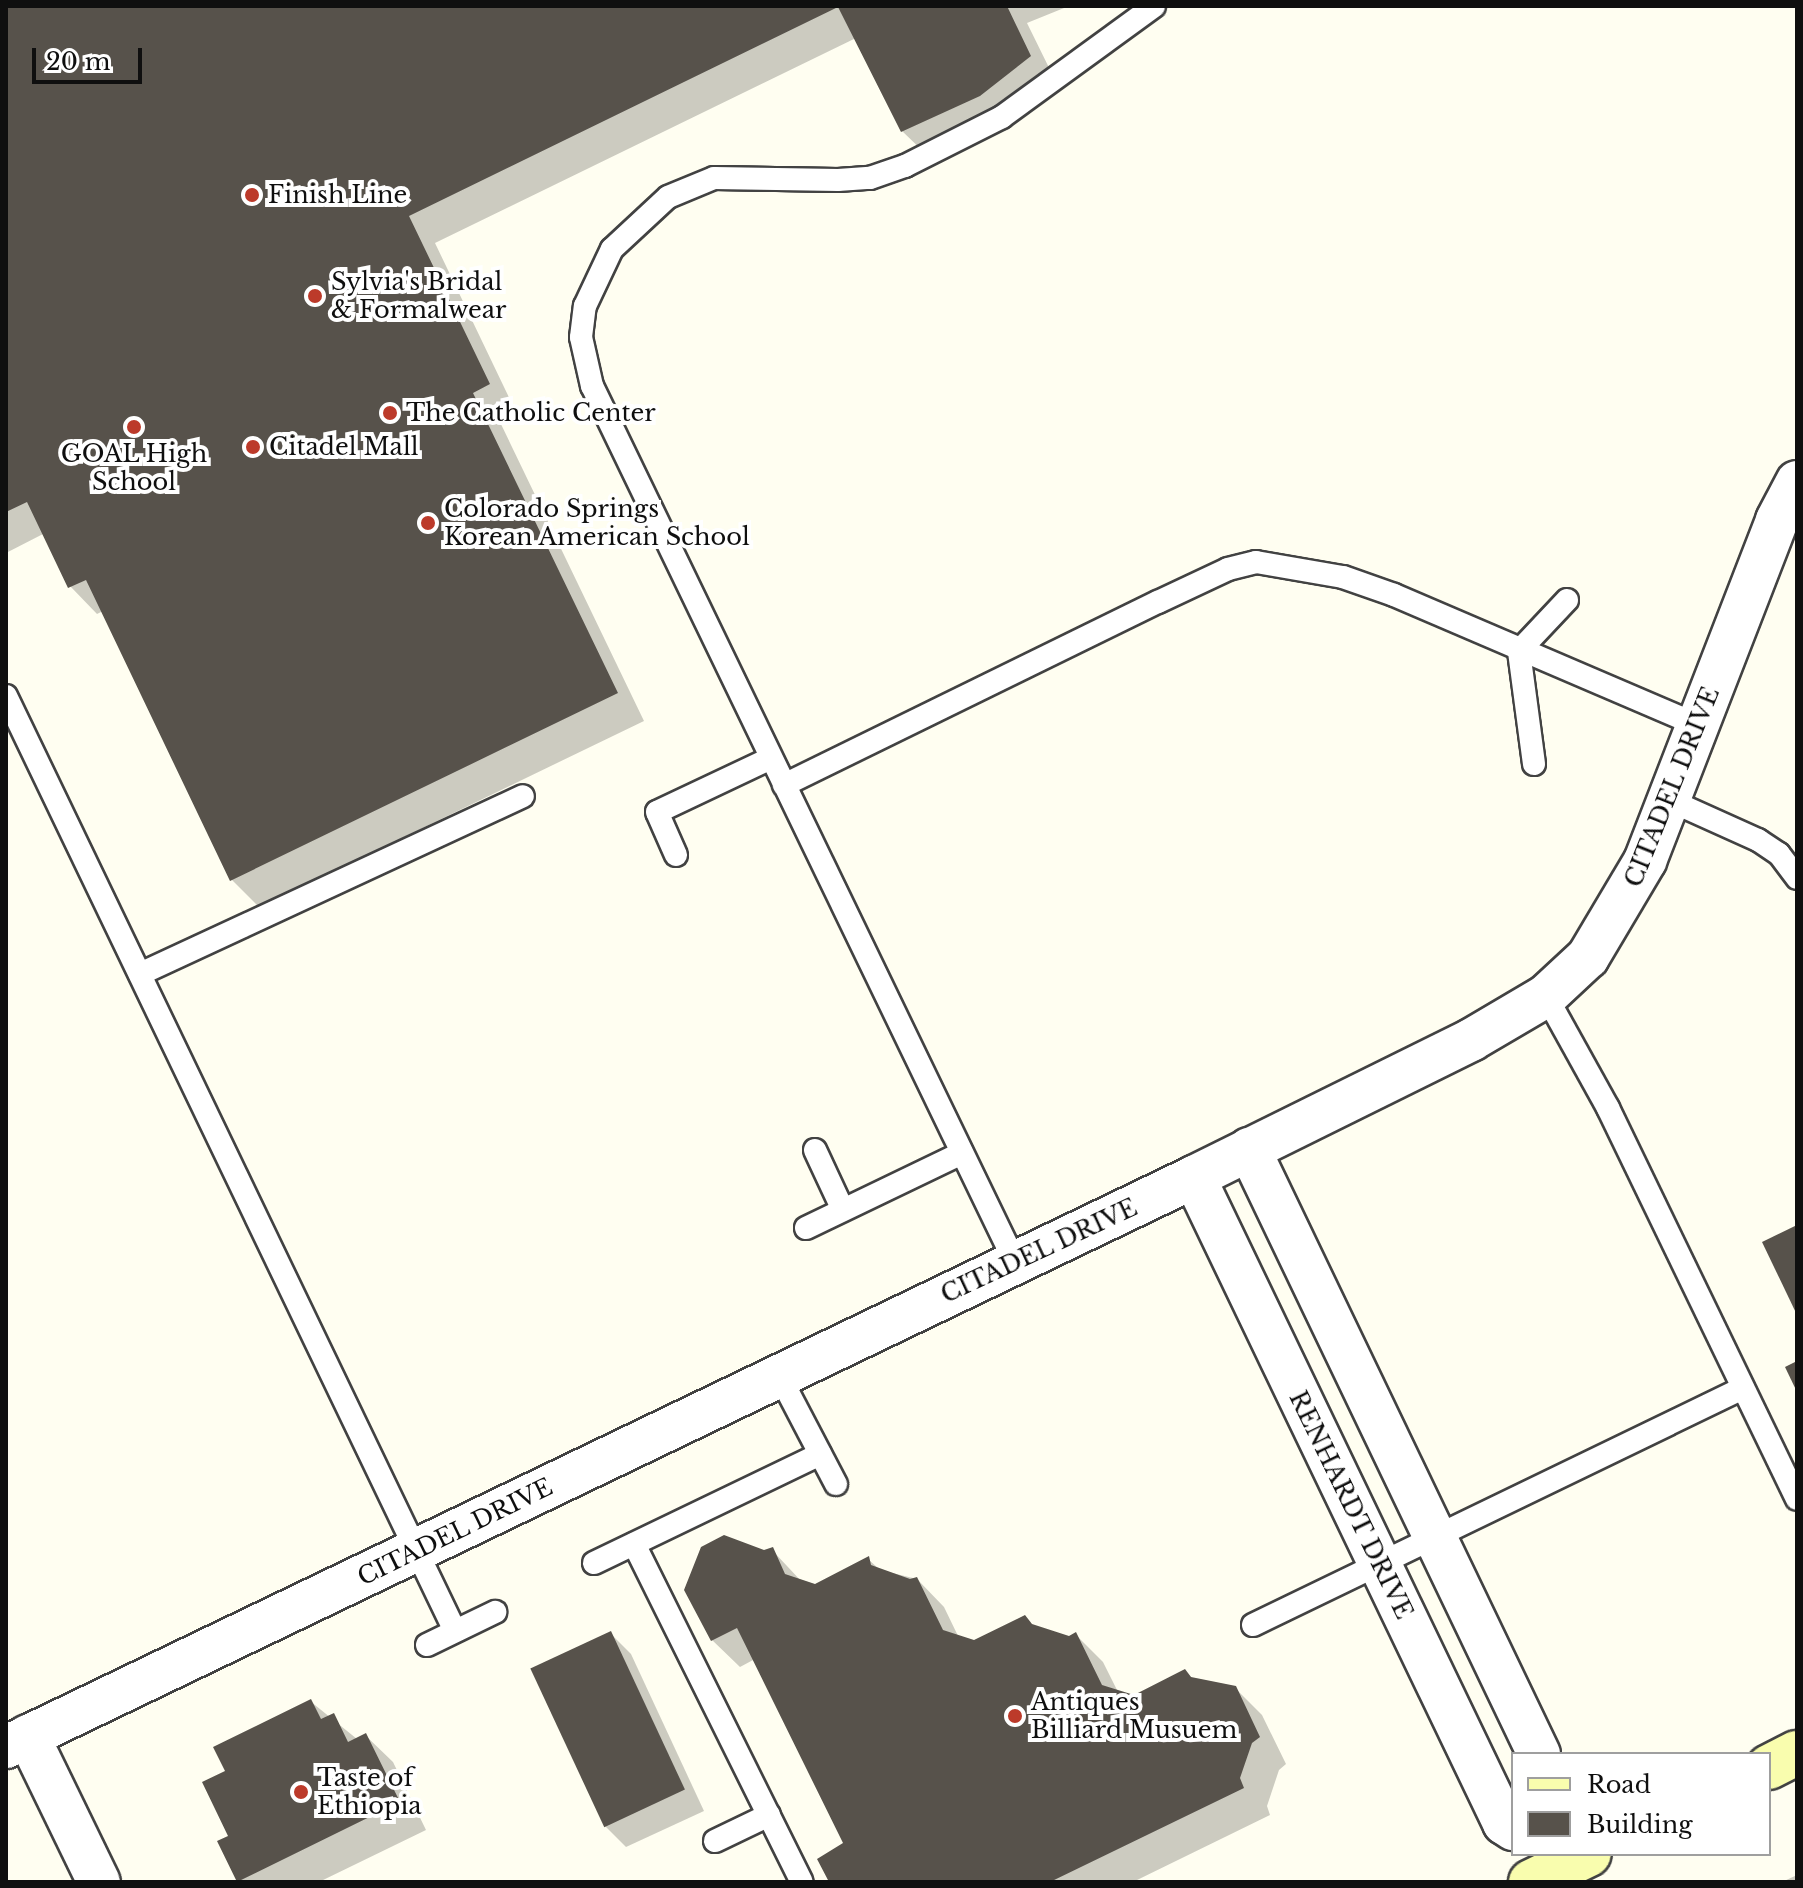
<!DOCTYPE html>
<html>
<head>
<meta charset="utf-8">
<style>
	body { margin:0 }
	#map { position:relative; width:1803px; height:1888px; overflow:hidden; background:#fffef1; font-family:"Libre Baskerville",serif }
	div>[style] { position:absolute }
	.shadow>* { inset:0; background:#0003 }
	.building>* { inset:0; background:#57524b; transform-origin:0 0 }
	.roads { filter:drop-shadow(2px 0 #424242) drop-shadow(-2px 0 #424242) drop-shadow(0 2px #424242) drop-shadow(0 -2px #424242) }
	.service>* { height:22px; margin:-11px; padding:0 11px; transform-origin:11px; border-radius:11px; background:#fff }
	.minor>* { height:42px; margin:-21px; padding:0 21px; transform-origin:21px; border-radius:21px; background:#fff }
	.secondary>* { height:44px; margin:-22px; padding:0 22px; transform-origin:22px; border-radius:22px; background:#f9fdae }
	.dots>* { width:22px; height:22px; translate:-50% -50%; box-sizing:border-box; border:4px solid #fff; border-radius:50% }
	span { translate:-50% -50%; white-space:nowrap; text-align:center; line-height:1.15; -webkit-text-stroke:8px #fff; paint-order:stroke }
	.poi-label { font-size:24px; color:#0f0f0f }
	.left { translate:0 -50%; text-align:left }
	.street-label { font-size:24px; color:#0f0f0f }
	.frame { position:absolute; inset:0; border:8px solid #0f0f0f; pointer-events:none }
	.legend { position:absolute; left:1511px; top:1752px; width:260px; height:104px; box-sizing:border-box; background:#fff; border:2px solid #9f9f9f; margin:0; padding:10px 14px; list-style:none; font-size:24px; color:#0f0f0f }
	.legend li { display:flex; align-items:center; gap:16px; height:40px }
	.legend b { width:40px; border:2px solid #9f9f9f }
	.scale { position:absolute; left:32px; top:48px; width:110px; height:36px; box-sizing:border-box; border:4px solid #0f0f0f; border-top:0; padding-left:10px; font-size:24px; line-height:28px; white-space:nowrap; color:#0f0f0f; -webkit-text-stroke:6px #fff; paint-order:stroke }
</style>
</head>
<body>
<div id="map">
	<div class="shadow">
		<i style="clip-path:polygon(6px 6px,1069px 6px,1027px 23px,1057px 84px,930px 158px,902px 131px,856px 38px,435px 243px,516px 412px,499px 420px,644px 721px,259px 907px,232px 880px,103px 611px,97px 614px,70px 586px,45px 533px,6px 553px)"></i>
		<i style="clip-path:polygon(772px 1550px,802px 1582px,815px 1586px,868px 1559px,880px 1570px,917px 1579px,944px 1607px,959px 1638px,974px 1643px,1033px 1626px,1070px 1638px,1076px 1635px,1103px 1662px,1118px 1692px,1135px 1698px,1185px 1671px,1193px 1679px,1235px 1688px,1262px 1715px,1286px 1764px,1279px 1770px,1267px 1806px,1270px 1815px,1133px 1882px,831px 1882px,846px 1844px,755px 1659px,740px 1667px,712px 1640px,764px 1552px)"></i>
		<i style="clip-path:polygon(610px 1633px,631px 1654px,704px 1811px,626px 1847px,606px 1827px)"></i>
		<i style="clip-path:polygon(310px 1701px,357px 1739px,365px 1735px,393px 1762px,426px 1830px,319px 1882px,240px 1882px,227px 1772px)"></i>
		<i style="clip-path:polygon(1797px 1875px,1797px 1882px,1782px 1882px)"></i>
	</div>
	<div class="building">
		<i style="clip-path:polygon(6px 6px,1007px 6px,1031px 56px,980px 96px,901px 132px,838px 7px,409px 216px,490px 384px,473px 393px,618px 693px,230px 881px,86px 580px,68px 588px,27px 502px,6px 512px)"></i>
		<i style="clip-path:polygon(1797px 1225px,1797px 1315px,1762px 1242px)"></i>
		<i style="clip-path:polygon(1797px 1361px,1797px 1392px,1785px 1367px)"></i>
		<i style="clip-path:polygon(724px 1535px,764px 1550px,773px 1547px,785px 1574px,815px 1584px,869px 1556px,871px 1565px,910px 1579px,917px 1577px,943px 1630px,974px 1640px,1025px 1615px,1032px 1624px,1069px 1636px,1076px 1632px,1102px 1685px,1134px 1695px,1185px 1669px,1191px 1677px,1236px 1686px,1260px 1737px,1252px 1743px,1240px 1778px,1244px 1788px,1050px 1882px,829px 1882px,817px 1859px,843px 1843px,737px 1628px,711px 1641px,684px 1590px,701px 1547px)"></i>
		<i style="left:611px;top:1631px;width:175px;height:89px;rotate:65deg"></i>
		<i style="clip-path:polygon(311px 1699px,321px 1719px,334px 1713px,348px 1742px,366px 1733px,400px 1802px,237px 1882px,217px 1841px,228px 1836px,202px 1782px,225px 1771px,213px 1747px)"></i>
	</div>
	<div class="roads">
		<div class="service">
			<i style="left:6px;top:696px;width:1037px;rotate:64.35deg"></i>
			<i style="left:1534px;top:764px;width:114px;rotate:-97.6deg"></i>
			<i style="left:1519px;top:651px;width:70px;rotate:-46.7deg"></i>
			<i style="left:784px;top:785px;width:416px;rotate:-26.1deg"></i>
			<i style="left:1158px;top:602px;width:77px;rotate:-25.2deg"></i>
			<i style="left:1228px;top:569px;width:29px;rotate:-14deg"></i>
			<i style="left:1256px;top:562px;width:88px;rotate:9.8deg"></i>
			<i style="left:1343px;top:577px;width:54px;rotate:19.4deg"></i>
			<i style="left:1394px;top:595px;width:331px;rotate:23.2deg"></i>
			<i style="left:1669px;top:800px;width:98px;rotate:24.2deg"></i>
			<i style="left:1758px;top:840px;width:25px;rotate:34deg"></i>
			<i style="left:1779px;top:854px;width:30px;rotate:53deg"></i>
			<i style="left:676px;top:855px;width:47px;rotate:-113.8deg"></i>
			<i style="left:657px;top:812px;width:126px;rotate:-25.3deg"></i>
			<i style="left:140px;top:974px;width:422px;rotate:-24.9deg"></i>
			<i style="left:1546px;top:996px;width:128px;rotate:61deg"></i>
			<i style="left:1608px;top:1108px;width:434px;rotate:64.2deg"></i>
			<i style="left:815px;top:1150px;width:66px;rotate:65deg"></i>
			<i style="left:806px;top:1228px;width:173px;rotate:-25.7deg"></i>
			<i style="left:1015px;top:1262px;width:973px;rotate:-115.77deg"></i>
			<i style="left:592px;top:386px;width:50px;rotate:-102.7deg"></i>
			<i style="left:581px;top:337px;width:31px;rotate:-83deg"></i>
			<i style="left:585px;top:306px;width:63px;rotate:-64.7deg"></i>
			<i style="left:612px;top:249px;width:76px;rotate:-42.9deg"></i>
			<i style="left:668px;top:197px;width:50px;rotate:-22.4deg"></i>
			<i style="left:714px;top:178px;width:124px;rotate:0.9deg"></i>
			<i style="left:838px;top:180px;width:32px;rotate:-4deg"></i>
			<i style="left:870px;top:178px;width:37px;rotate:-19deg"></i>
			<i style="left:905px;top:166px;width:109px;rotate:-26.8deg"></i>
			<i style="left:1002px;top:117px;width:188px;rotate:-36.1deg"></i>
			<i style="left:779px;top:1375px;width:123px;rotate:62.4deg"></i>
			<i style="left:634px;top:1544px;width:377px;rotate:63.6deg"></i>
			<i style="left:594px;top:1563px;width:251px;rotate:-25.7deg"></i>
			<i style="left:1253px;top:1625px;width:544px;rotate:-25.81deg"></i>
			<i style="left:427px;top:1645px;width:76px;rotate:-25.9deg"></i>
			<i style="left:715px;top:1841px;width:60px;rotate:-25.7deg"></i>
		</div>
		<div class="minor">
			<i style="left:1249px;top:1149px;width:671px;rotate:64.39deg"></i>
			<i style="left:1194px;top:1177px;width:717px;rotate:64.36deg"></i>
			<i style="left:1504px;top:1823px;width:11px;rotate:34deg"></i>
			<i style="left:28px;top:1736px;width:162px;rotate:64.1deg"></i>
			<i style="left:6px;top:1747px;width:1318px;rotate:-25.63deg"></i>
			<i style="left:1194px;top:1177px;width:309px;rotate:-26.3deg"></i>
			<i style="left:1471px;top:1040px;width:87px;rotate:-30.4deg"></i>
			<i style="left:1546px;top:996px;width:57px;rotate:-42.9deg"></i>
			<i style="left:1588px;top:957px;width:112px;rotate:-59.3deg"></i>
			<i style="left:1645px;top:861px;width:366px;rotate:-68.8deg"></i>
			<i style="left:1777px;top:520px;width:43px;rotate:-62.2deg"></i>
		</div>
		<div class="secondary">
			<i style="left:1769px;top:1767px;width:31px;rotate:-27deg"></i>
			<i style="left:1531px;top:1882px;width:64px;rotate:-25.8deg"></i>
		</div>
	</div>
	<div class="dots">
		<i style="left:252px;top:195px;background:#bc3a2a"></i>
		<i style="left:315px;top:296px;background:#bc3a2a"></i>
		<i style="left:390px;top:413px;background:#bc3a2a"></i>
		<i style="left:134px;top:427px;background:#bc3a2a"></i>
		<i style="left:253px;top:447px;background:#bc3a2a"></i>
		<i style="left:428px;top:523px;background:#bc3a2a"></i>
		<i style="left:1015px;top:1716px;background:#bc3a2a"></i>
		<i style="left:301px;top:1792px;background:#bc3a2a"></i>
	</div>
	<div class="poi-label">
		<span class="left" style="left:268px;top:195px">Finish Line</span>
		<span class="left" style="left:331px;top:296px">Sylvia's Bridal<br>&amp; Formalwear</span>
		<span class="left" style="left:406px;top:413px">The Catholic Center</span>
		<span class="left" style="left:269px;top:447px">Citadel Mall</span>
		<span style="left:134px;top:468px">GOAL High<br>School</span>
		<span class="left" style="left:444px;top:523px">Colorado Springs<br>Korean American School</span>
		<span class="left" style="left:1031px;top:1716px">Antiques<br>Billiard Musuem</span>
		<span class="left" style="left:317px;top:1792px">Taste of<br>Ethiopia</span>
	</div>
	<div class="street-label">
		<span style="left:1672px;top:787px;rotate:-68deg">CITADEL DRIVE</span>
		<span style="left:1039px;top:1251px;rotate:-25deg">CITADEL DRIVE</span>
		<span style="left:1351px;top:1505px;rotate:64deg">RENHARDT DRIVE</span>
		<span style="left:455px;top:1532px;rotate:-26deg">CITADEL DRIVE</span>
	</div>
	<div class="frame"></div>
	<ul class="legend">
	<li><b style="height:10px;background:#f9fdae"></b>Road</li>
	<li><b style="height:22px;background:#57524b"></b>Building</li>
	</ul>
	<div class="scale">20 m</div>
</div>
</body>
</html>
